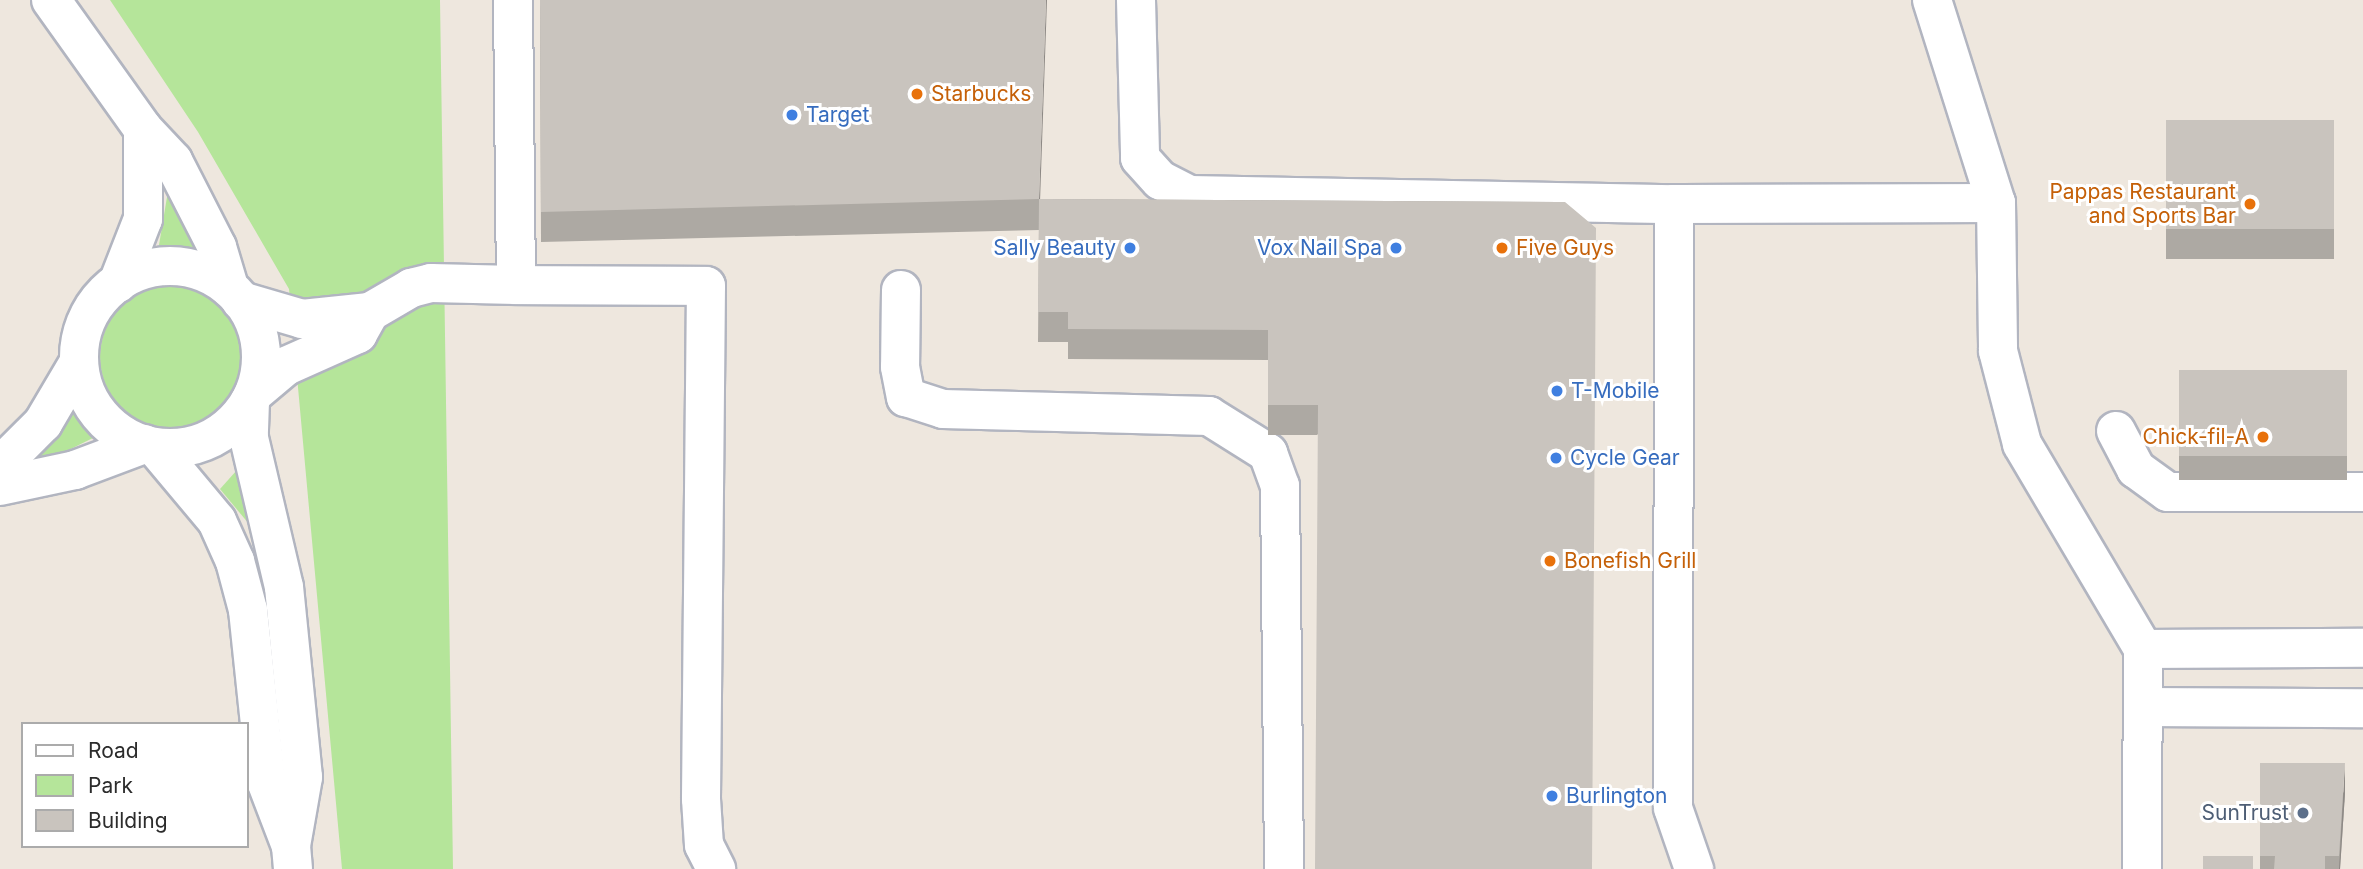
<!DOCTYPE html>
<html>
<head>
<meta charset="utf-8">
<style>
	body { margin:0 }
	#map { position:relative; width:2363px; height:869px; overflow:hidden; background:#eee7de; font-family:Inter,sans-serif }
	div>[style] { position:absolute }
	.green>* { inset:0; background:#b5e59a }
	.round { border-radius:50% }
	.roads { filter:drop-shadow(2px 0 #b2b5c0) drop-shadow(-2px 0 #b2b5c0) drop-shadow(0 2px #b2b5c0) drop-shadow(0 -2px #b2b5c0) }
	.minor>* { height:38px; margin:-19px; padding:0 19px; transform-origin:19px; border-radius:19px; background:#fff }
	.minor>.ring { margin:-19px; padding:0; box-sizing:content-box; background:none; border:38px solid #fff; border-radius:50% }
	.wall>* { inset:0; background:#ada9a3; transform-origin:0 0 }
	.shaded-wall>* { inset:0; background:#8d8985 }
	.building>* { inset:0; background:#c9c4be; transform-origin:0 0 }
	.dots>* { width:19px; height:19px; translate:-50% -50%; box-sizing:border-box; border:4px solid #fff; border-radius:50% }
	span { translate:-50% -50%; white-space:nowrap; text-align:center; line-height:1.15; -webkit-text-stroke:6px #fff; paint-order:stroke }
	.food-label { font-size:21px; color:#c56008 }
	.left { translate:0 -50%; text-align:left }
	.right { translate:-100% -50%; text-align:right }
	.shop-label { font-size:21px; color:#366cbe }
	.service-label { font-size:21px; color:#4e5e75 }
	.legend { position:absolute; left:21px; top:722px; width:228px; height:126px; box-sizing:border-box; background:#fff; border:2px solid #ababab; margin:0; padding:9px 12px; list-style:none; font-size:21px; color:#2c2c2c }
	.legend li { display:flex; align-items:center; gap:14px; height:35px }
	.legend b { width:35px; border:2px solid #ababab }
</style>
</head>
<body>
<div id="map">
	<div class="green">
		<i style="clip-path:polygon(110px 0,440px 0,453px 869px,342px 869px,289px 289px,198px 132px)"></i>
		<i style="clip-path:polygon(168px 191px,194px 242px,194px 248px,158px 251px)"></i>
		<i class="round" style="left:100px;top:286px;width:142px;height:142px"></i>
		<i style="clip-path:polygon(69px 412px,76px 412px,97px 436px,24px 472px)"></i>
		<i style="clip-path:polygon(237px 470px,256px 521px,249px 524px,220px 489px)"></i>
	</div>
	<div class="roads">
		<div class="minor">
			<i style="left:51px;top:0;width:158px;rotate:54.5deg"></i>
			<i style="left:143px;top:129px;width:44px;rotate:46.8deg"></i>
			<i style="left:173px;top:161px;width:97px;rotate:62.9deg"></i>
			<i style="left:217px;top:247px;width:42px;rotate:73.3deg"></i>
			<i style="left:513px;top:0;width:285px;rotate:89.4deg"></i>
			<i style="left:516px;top:285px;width:190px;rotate:0.3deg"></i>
			<i style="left:706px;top:286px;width:513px;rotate:90.56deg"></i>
			<i style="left:701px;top:799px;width:46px;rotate:86.3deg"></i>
			<i style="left:704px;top:845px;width:27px;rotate:63deg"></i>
			<i style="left:1136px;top:0;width:158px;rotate:88.5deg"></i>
			<i style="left:1140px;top:158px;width:30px;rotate:48deg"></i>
			<i style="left:1160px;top:180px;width:34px;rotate:27deg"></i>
			<i style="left:1190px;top:195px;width:484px;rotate:1.1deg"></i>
			<i style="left:1674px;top:204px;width:322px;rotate:-0.2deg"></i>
			<i style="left:1932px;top:0;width:213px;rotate:72.5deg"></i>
			<i style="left:1996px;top:203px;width:148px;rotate:89.2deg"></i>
			<i style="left:1998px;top:351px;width:96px;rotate:75.5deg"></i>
			<i style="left:2022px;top:444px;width:238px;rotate:59.4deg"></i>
			<i style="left:2143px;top:649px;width:220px;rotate:90.3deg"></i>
			<i style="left:1674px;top:204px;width:604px;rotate:90.09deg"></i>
			<i style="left:1673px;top:808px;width:65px;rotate:71deg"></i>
			<i class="ring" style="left:79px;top:266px;width:144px;height:144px"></i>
			<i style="left:118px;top:283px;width:69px;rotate:-68.7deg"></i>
			<i style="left:143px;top:219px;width:90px;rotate:-90deg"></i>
			<i style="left:901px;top:290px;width:77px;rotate:90.7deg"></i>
			<i style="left:900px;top:367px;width:31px;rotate:79deg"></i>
			<i style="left:906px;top:397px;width:39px;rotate:18deg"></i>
			<i style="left:943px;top:409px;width:266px;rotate:1.5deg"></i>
			<i style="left:1209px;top:416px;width:70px;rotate:32.1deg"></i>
			<i style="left:1268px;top:453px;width:35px;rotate:70deg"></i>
			<i style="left:1280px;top:486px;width:383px;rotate:89.4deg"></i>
			<i style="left:241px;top:301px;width:64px;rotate:16.4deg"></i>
			<i style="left:302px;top:319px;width:68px;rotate:-5.9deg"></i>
			<i style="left:370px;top:312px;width:25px;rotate:119deg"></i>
			<i style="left:358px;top:334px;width:79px;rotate:156deg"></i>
			<i style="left:286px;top:366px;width:42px;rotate:139.8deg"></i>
			<i style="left:370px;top:312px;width:48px;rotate:-30.3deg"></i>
			<i style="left:411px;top:288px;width:21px;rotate:-14deg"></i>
			<i style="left:431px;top:283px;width:85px;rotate:1.3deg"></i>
			<i style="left:250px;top:401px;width:37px;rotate:92deg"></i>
			<i style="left:249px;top:438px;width:153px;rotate:76.8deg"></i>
			<i style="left:284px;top:587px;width:191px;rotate:84.3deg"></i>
			<i style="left:303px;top:777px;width:70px;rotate:99.9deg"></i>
			<i style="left:291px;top:846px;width:23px;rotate:85deg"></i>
			<i style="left:2116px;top:431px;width:43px;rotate:62.2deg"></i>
			<i style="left:2136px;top:469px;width:39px;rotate:36deg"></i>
			<i style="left:2168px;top:492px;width:195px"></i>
			<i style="left:156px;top:448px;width:95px;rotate:50.1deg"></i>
			<i style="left:217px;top:521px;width:44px;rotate:65.8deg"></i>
			<i style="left:235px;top:561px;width:51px;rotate:75.1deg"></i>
			<i style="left:248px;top:610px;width:172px;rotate:84deg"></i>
			<i style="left:266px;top:781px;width:70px;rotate:69deg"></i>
			<i style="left:0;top:466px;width:61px;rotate:-45deg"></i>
			<i style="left:43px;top:423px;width:71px;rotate:-59.5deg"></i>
			<i style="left:0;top:486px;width:77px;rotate:-12deg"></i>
			<i style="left:75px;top:470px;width:74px;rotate:-20.6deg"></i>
			<i style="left:2143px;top:649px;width:220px;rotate:-0.3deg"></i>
			<i style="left:2144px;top:707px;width:219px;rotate:0.3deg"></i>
		</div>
	</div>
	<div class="wall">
		<i style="clip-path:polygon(540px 0,1040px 199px,1565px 202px,1317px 435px,1268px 435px,1268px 360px,1068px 359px,1068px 342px,1038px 342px,1039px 230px,541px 242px)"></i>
		<i style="left:2166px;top:120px;width:168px;height:139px"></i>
		<i style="left:2179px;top:370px;width:168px;height:110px"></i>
		<i style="clip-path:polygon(2260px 763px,2345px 793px,2340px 869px,2260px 869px)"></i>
	</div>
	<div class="shaded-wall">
		<i style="clip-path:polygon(1046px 0,1047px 0,1039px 230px,1039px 199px)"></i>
		<i style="clip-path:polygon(2345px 763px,2345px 793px,2340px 869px,2339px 869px)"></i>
	</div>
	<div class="building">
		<i style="clip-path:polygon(540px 0,1046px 0,1039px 199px,1565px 202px,1596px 228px,1592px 869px,1315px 869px,1318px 405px,1268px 405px,1268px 330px,1068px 329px,1068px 312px,1038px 312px,1039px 199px,541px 212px)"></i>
		<i style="left:2166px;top:120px;width:168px;height:109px"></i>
		<i style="left:2179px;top:370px;width:168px;height:86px"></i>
		<i style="clip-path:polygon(2260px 763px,2345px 763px,2339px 856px,2325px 856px,2325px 869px,2274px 869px,2275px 856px,2260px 856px)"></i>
		<i style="left:2203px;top:856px;width:50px;height:13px"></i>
	</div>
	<div class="dots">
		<i style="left:917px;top:94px;background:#e8710a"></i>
		<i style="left:792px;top:115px;background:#3f7fe0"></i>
		<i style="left:2250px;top:204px;background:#e8710a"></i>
		<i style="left:1130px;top:248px;background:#3f7fe0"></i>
		<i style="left:1396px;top:248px;background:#3f7fe0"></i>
		<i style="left:1502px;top:248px;background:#e8710a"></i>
		<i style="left:1557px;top:391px;background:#3f7fe0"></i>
		<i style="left:2263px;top:437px;background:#e8710a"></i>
		<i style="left:1556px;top:458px;background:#3f7fe0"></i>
		<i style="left:1550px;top:561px;background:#e8710a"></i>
		<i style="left:1552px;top:796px;background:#3f7fe0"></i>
		<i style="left:2303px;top:813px;background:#5c6f8a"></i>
	</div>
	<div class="food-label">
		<span class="left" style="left:931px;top:94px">Starbucks</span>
		<span class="right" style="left:2236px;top:204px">Pappas Restaurant<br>and Sports Bar</span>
		<span class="left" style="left:1516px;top:248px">Five Guys</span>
		<span class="right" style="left:2249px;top:437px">Chick-fil-A</span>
		<span class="left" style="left:1564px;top:561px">Bonefish Grill</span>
	</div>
	<div class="shop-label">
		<span class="left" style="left:806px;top:115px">Target</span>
		<span class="right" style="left:1116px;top:248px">Sally Beauty</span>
		<span class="right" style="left:1382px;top:248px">Vox Nail Spa</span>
		<span class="left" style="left:1571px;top:391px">T-Mobile</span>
		<span class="left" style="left:1570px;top:458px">Cycle Gear</span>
		<span class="left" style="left:1566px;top:796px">Burlington</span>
	</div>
	<div class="service-label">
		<span class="right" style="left:2289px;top:813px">SunTrust</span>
	</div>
	<ul class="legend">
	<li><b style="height:9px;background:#fff"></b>Road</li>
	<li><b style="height:19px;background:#b5e59a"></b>Park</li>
	<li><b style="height:19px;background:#c9c4be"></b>Building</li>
	</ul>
</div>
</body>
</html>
